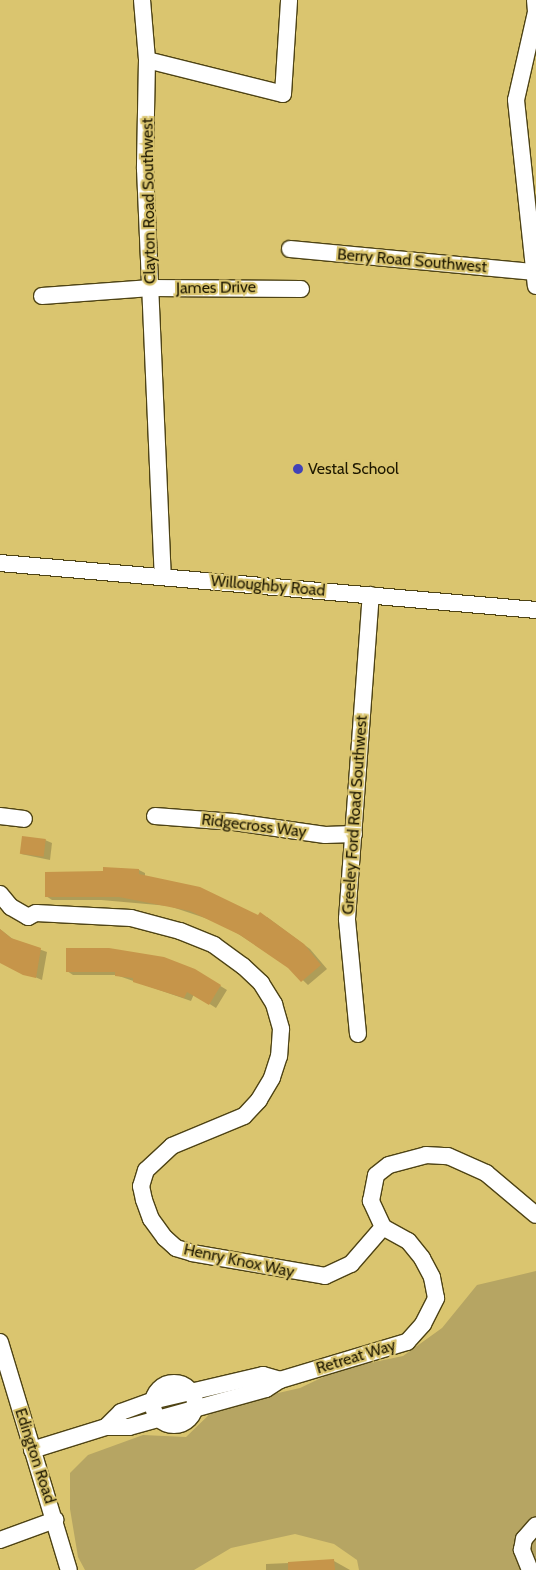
<!DOCTYPE html>
<html>
<head>
<meta charset="utf-8">
<style>
	body { margin:0 }
	#map { position:relative; width:536px; height:1570px; overflow:hidden; background:#dac56f; font-family:Cabin,sans-serif }
	div>[style] { position:absolute }
	.green>* { inset:0; background:#b6a563 }
	.shadow>* { inset:0; background:#0003 }
	.building>* { inset:0; background:#c6954a; transform-origin:0 0 }
	.roads { filter:drop-shadow(1px 0 #4e4314) drop-shadow(-1px 0 #4e4314) drop-shadow(0 1px #4e4314) drop-shadow(0 -1px #4e4314) }
	.minor>* { height:16px; margin:-8px; padding:0 8px; transform-origin:8px; border-radius:8px; background:#fff }
	.minor>.ring { margin:-8px; padding:0; box-sizing:content-box; background:none; border:16px solid #fff; border-radius:50% }
	.dots>* { width:14px; height:14px; translate:-50% -50%; box-sizing:border-box; border:2px solid #dac56f; border-radius:50% }
	span { translate:-50% -50%; white-space:nowrap; text-align:center; line-height:1.15; -webkit-text-stroke:4.5px #dac56f; paint-order:stroke }
	.street-label { font-size:16px; color:#1e1800 }
	.poi-label { font-size:16px; color:#1e1800 }
	.left { translate:0 -50%; text-align:left }
</style>
</head>
<body>
<div id="map">
	<div class="green">
		<i style="clip-path:polygon(536px 1271px,536px 1570px,359px 1570px,357px 1560px,334px 1544px,295px 1534px,231px 1548px,194px 1570px,85px 1570px,78px 1557px,70px 1509px,70px 1473px,88px 1455px,143px 1435px,186px 1437px,217px 1407px,300px 1388px,340px 1369px,403px 1356px,442px 1328px,477px 1285px)"></i>
	</div>
	<div class="shadow">
		<i style="clip-path:polygon(45px 840px,52px 843px,50px 860px,21px 854px)"></i>
		<i style="clip-path:polygon(139px 870px,145px 873px,145px 877px,258px 917px,267px 917px,310px 949px,327px 969px,308px 985px,289px 967px,223px 924px,169px 906px,101px 900px,52px 900px,46px 896px,104px 872px)"></i>
		<i style="clip-path:polygon(0 929px,14px 940px,47px 952px,42px 980px,0 962px)"></i>
		<i style="clip-path:polygon(194px 970px,227px 990px,216px 1008px,194px 994px,191px 1001px,116px 975px,73px 975px,67px 971px)"></i>
		<i style="clip-path:polygon(334px 1561px,350px 1570px,266px 1570px,266px 1564px)"></i>
	</div>
	<div class="building">
		<i style="left:22px;top:836px;width:24px;height:18px;rotate:7deg"></i>
		<i style="clip-path:polygon(103px 867px,139px 869px,139px 874px,200px 887px,258px 915px,260px 912px,304px 944px,321px 965px,301px 982px,288px 968px,240px 935px,190px 911px,119px 897px,45px 897px,45px 872px,103px 871px)"></i>
		<i style="clip-path:polygon(0 929px,11px 938px,41px 948px,36px 978px,23px 975px,0 963px)"></i>
		<i style="clip-path:polygon(66px 948px,109px 948px,164px 957px,195px 969px,221px 985px,209px 1005px,187px 992px,184px 998px,133px 982px,133px 978px,115px 976px,115px 972px,66px 972px)"></i>
		<i style="clip-path:polygon(334px 1559px,335px 1570px,288px 1570px,288px 1562px)"></i>
	</div>
	<div class="roads">
		<div class="minor">
			<i style="left:142px;top:0;width:60px;rotate:85.2deg"></i>
			<i style="left:147px;top:60px;width:109px;rotate:91.1deg"></i>
			<i style="left:145px;top:169px;width:408px;rotate:87.5deg"></i>
			<i style="left:535px;top:0;width:12px;rotate:85deg"></i>
			<i style="left:536px;top:12px;width:90px;rotate:102.8deg"></i>
			<i style="left:516px;top:100px;width:187px;rotate:83.9deg"></i>
			<i style="left:147px;top:60px;width:140px;rotate:14deg"></i>
			<i style="left:283px;top:94px;width:94px;rotate:-86.3deg"></i>
			<i style="left:290px;top:249px;width:246px;rotate:5.4deg"></i>
			<i style="left:42px;top:296px;width:109px;rotate:-4.2deg"></i>
			<i style="left:151px;top:288px;width:150px;rotate:0.4deg"></i>
			<i style="left:0;top:563px;width:538px;rotate:5.01deg"></i>
			<i style="left:0;top:816px;width:24px;rotate:7deg"></i>
			<i style="left:155px;top:816px;width:79px;rotate:4.3deg"></i>
			<i style="left:234px;top:822px;width:92px;rotate:8.1deg"></i>
			<i style="left:325px;top:835px;width:29px;rotate:-2deg"></i>
			<i style="left:0;top:894px;width:17px;rotate:50deg"></i>
			<i style="left:11px;top:907px;width:20px;rotate:30deg"></i>
			<i style="left:28px;top:917px;width:9px;rotate:-27deg"></i>
			<i style="left:36px;top:913px;width:95px;rotate:3deg"></i>
			<i style="left:131px;top:918px;width:51px;rotate:14.9deg"></i>
			<i style="left:180px;top:931px;width:37px;rotate:22deg"></i>
			<i style="left:214px;top:945px;width:36px;rotate:36deg"></i>
			<i style="left:243px;top:966px;width:25px;rotate:43deg"></i>
			<i style="left:261px;top:983px;width:25px;rotate:58deg"></i>
			<i style="left:274px;top:1004px;width:26px;rotate:74deg"></i>
			<i style="left:281px;top:1029px;width:27px;rotate:94deg"></i>
			<i style="left:279px;top:1056px;width:23px;rotate:108deg"></i>
			<i style="left:272px;top:1078px;width:26px;rotate:121deg"></i>
			<i style="left:259px;top:1100px;width:22px;rotate:133deg"></i>
			<i style="left:244px;top:1116px;width:78px;rotate:157.4deg"></i>
			<i style="left:172px;top:1146px;width:35px;rotate:137deg"></i>
			<i style="left:146px;top:1170px;width:17px;rotate:107deg"></i>
			<i style="left:141px;top:1186px;width:14px;rotate:78deg"></i>
			<i style="left:144px;top:1200px;width:20px;rotate:70deg"></i>
			<i style="left:151px;top:1219px;width:24px;rotate:54deg"></i>
			<i style="left:165px;top:1238px;width:15px;rotate:42deg"></i>
			<i style="left:176px;top:1248px;width:17px;rotate:17deg"></i>
			<i style="left:192px;top:1253px;width:135px;rotate:9.8deg"></i>
			<i style="left:325px;top:1276px;width:29px;rotate:-25deg"></i>
			<i style="left:351px;top:1264px;width:49px;rotate:-49.1deg"></i>
			<i style="left:358px;top:1034px;width:116px;rotate:-95.5deg"></i>
			<i style="left:347px;top:919px;width:325px;rotate:-85.8deg"></i>
			<i style="left:383px;top:1227px;width:29px;rotate:-115deg"></i>
			<i style="left:371px;top:1201px;width:26px;rotate:-79deg"></i>
			<i style="left:376px;top:1175px;width:16px;rotate:-38deg"></i>
			<i style="left:389px;top:1165px;width:38px;rotate:-15deg"></i>
			<i style="left:426px;top:1155px;width:22px;rotate:3deg"></i>
			<i style="left:448px;top:1156px;width:42px;rotate:24.1deg"></i>
			<i style="left:486px;top:1173px;width:65px;rotate:40deg"></i>
			<i style="left:0;top:1342px;width:238px;rotate:73.2deg"></i>
			<i class="ring" style="left:153px;top:1383px;width:26px;height:26px"></i>
			<i style="left:106px;top:1427px;width:21px;rotate:-45deg"></i>
			<i style="left:121px;top:1412px;width:33px;rotate:-20deg"></i>
			<i style="left:152px;top:1401px;width:114px;rotate:-13.2deg"></i>
			<i style="left:263px;top:1375px;width:18px;rotate:16deg"></i>
			<i style="left:32px;top:1450px;width:77px;rotate:-17.3deg"></i>
			<i style="left:106px;top:1427px;width:23px"></i>
			<i style="left:129px;top:1427px;width:142px;rotate:-15.5deg"></i>
			<i style="left:266px;top:1389px;width:17px;rotate:-33deg"></i>
			<i style="left:280px;top:1380px;width:133px;rotate:-16.7deg"></i>
			<i style="left:407px;top:1342px;width:24px;rotate:-48deg"></i>
			<i style="left:423px;top:1324px;width:29px;rotate:-63deg"></i>
			<i style="left:436px;top:1298px;width:21px;rotate:-101deg"></i>
			<i style="left:432px;top:1277px;width:21px;rotate:-118deg"></i>
			<i style="left:422px;top:1258px;width:22px;rotate:-129deg"></i>
			<i style="left:408px;top:1241px;width:29px;rotate:-151deg"></i>
			<i style="left:0;top:1540px;width:59px;rotate:-20deg"></i>
			<i style="left:530px;top:1570px;width:22px;rotate:-112deg"></i>
			<i style="left:522px;top:1550px;width:11px;rotate:-80deg"></i>
			<i style="left:524px;top:1539px;width:18px;rotate:-49deg"></i>
		</div>
	</div>
	<div class="dots">
		<i style="left:298px;top:469px;background:#4142b7"></i>
	</div>
	<div class="street-label">
		<span style="left:149px;top:201px;rotate:-91deg">Clayton Road Southwest</span>
		<span style="left:412px;top:261px;rotate:5deg">Berry Road Southwest</span>
		<span style="left:216px;top:288px;rotate:-1deg">James Drive</span>
		<span style="left:268px;top:586px;rotate:5deg">Willoughby Road</span>
		<span style="left:355px;top:815px;rotate:-86deg">Greeley Ford Road Southwest</span>
		<span style="left:254px;top:826px;rotate:7deg">Ridgecross Way</span>
		<span style="left:239px;top:1261px;rotate:12deg">Henry Knox Way</span>
		<span style="left:356px;top:1357px;rotate:-17deg">Retreat Way</span>
		<span style="left:35px;top:1456px;rotate:72deg">Edington Road</span>
	</div>
	<div class="poi-label">
		<span class="left" style="left:308px;top:469px">Vestal School</span>
	</div>
</div>
</body>
</html>
